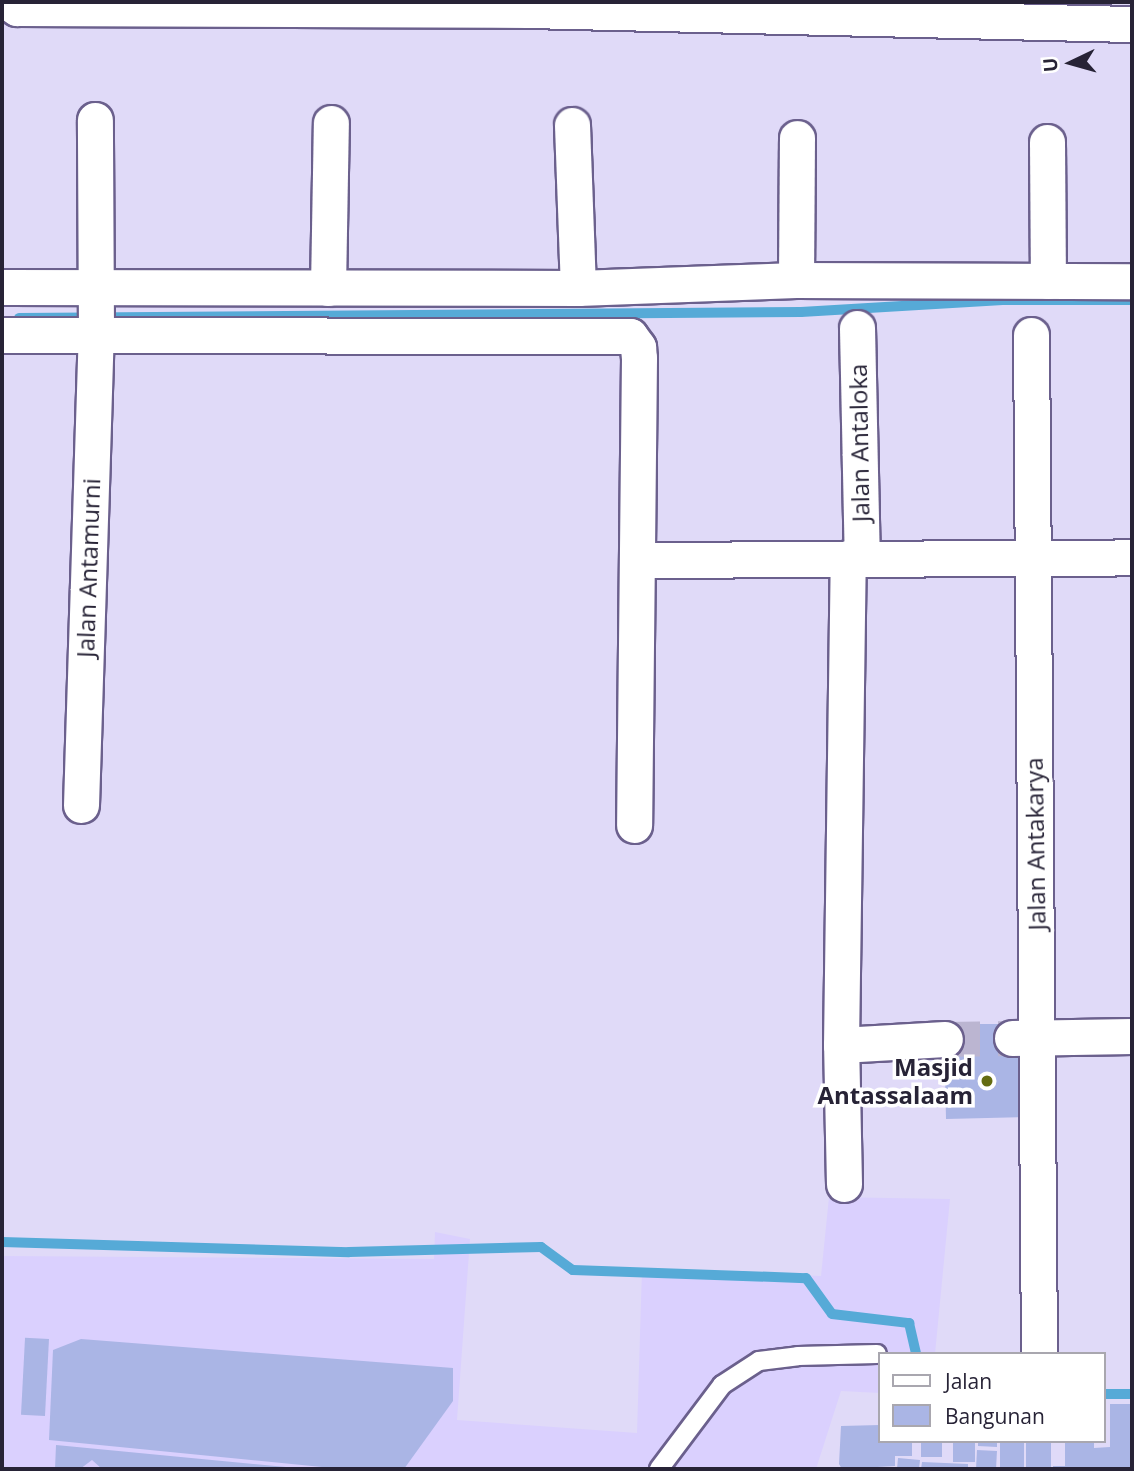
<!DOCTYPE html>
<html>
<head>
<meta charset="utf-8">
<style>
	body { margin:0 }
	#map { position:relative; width:1134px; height:1471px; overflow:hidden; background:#e0daf8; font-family:"Open Sans",sans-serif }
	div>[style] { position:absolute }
	.built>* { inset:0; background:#dad0fe }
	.stream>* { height:10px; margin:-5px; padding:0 5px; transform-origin:5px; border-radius:5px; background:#56aad7 }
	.building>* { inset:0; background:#aab5e5; transform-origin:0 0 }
	.street-tunnel>* { height:35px; margin-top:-17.5px; transform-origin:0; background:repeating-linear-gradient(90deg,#bbb5d1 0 35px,transparent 0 53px) }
	.roads { filter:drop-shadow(2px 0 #6b608d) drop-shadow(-2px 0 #6b608d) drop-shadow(0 2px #6b608d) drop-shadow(0 -2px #6b608d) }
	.lane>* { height:18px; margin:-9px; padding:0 9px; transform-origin:9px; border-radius:9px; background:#fff }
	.street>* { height:35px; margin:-17.5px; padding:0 17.5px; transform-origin:17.5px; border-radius:17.5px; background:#fff }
	.dots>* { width:19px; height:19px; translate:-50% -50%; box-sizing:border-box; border:4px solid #fff; border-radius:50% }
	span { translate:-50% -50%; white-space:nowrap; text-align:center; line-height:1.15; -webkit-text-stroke:7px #fff; paint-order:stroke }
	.street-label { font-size:24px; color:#272336 }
	.poi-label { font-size:24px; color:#272336; font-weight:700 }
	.right { translate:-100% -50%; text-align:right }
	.frame { position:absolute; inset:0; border:4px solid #272336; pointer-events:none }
	.legend { position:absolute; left:878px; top:1352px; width:228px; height:91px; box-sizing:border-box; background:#fff; border:2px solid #a9a7af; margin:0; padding:9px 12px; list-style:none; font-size:21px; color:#272336 }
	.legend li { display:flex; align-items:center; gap:14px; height:35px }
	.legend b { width:35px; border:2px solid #a9a7af }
	.north { position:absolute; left:1036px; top:28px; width:70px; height:70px; -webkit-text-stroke:5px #fff; paint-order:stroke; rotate:265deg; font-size:19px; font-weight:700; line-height:28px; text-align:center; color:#272336 }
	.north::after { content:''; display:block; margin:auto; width:24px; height:32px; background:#272336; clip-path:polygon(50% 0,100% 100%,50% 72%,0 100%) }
</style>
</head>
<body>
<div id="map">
	<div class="built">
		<i style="clip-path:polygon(829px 1197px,950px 1199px,935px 1354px,880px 1354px,880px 1393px,841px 1391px,816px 1469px,2px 1469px,2px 1256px,434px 1259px,435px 1232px,470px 1239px,457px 1420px,637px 1433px,642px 1269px,821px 1276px)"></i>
	</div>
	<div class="stream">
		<i style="left:19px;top:318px;width:782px;rotate:-0.44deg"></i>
		<i style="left:801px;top:312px;width:202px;rotate:-3.4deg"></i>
		<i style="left:1003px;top:300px;width:129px"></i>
		<i style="left:2px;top:1242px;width:347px;rotate:1.7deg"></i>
		<i style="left:349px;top:1252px;width:192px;rotate:-1.5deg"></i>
		<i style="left:541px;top:1247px;width:39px;rotate:36deg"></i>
		<i style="left:573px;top:1270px;width:233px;rotate:2deg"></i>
		<i style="left:806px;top:1278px;width:44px;rotate:54.2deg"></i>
		<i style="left:832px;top:1314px;width:78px;rotate:6.7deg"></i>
		<i style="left:909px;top:1323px;width:32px;rotate:77deg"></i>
		<i style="left:1104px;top:1394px;width:28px"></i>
	</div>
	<div class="building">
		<i style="clip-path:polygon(944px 1024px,1012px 1024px,1028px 1045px,1029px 1117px,946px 1119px)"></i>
		<i style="left:49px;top:1339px;width:77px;height:24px;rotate:93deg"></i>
		<i style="clip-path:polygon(81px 1339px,453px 1368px,453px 1401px,404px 1469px,342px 1469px,49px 1440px,53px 1350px)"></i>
		<i style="clip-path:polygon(1110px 1404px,1132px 1404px,1132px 1469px,1053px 1469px,1053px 1466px,1065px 1466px,1065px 1441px,1094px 1441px,1094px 1448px,1110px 1447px)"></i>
		<i style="clip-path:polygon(880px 1425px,880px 1441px,912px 1441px,912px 1456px,895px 1456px,895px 1466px,842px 1469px,839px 1464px,841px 1426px)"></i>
		<i style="left:921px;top:1441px;width:21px;height:16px"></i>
		<i style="left:953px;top:1441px;width:22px;height:21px"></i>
		<i style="clip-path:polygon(978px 1441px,997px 1441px,997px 1447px,978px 1446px)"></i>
		<i style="left:1000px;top:1441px;width:24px;height:28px"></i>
		<i style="left:1026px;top:1441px;width:25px;height:28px"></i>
		<i style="clip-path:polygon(56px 1445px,286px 1467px,286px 1469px,102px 1469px,92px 1460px,80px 1469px,55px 1469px)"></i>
		<i style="left:977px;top:1450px;width:20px;height:19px;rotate:3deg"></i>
		<i style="clip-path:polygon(898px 1458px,920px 1460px,919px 1469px,897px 1469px)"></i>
		<i style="clip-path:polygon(922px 1462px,968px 1464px,968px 1469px,921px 1469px)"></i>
	</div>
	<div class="street-tunnel">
		<i style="left:945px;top:1039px;width:67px;rotate:-0.9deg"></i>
	</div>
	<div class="roads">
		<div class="lane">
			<i style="left:659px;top:1469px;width:105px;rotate:-53.1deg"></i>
			<i style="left:722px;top:1385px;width:44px;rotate:-33deg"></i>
			<i style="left:759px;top:1361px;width:39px;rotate:-7deg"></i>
			<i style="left:798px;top:1356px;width:79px;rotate:-1.5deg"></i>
		</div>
		<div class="street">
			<i style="left:8px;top:2px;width:11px;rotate:34deg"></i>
			<i style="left:17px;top:8px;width:511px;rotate:0.22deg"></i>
			<i style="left:528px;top:10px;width:604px;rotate:1.33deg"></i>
			<i style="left:572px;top:125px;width:163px;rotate:87.9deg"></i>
			<i style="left:1047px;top:142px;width:139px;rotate:89.6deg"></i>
			<i style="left:796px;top:280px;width:142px;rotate:-89.6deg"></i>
			<i style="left:2px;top:287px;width:576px;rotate:0.1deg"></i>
			<i style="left:578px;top:288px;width:218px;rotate:-2.1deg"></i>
			<i style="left:796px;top:280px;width:336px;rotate:0.2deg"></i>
			<i style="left:328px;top:288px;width:165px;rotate:-89deg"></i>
			<i style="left:857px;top:328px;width:230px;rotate:88.8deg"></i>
			<i style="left:2px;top:335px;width:628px;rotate:0.09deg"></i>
			<i style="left:630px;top:336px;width:14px;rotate:54deg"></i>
			<i style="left:638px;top:347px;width:11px;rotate:85deg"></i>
			<i style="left:639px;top:358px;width:467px;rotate:90.6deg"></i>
			<i style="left:1031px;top:335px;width:1019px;rotate:89.55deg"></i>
			<i style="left:639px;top:560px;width:493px;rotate:-0.3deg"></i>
			<i style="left:81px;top:805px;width:475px;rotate:-88.2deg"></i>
			<i style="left:96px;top:330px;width:210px;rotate:-90.3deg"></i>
			<i style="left:1012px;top:1038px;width:120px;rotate:-1deg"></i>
			<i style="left:841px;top:1045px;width:104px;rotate:-3.3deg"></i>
			<i style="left:844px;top:1184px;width:139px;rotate:-91.2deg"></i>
			<i style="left:841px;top:1045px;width:487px;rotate:-89.2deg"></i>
		</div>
	</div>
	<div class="dots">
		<i style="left:987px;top:1081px;background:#646c12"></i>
	</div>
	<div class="street-label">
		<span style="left:859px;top:443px;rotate:-91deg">Jalan Antaloka</span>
		<span style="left:88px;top:568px;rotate:-88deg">Jalan Antamurni</span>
		<span style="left:1035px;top:844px;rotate:-91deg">Jalan Antakarya</span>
	</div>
	<div class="poi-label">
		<span class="right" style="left:973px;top:1081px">Masjid<br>Antassalaam</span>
	</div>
	<div class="frame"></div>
	<ul class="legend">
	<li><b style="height:9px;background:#fff"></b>Jalan</li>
	<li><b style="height:19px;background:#aab5e5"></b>Bangunan</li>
	</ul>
	<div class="north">U</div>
</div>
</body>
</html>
